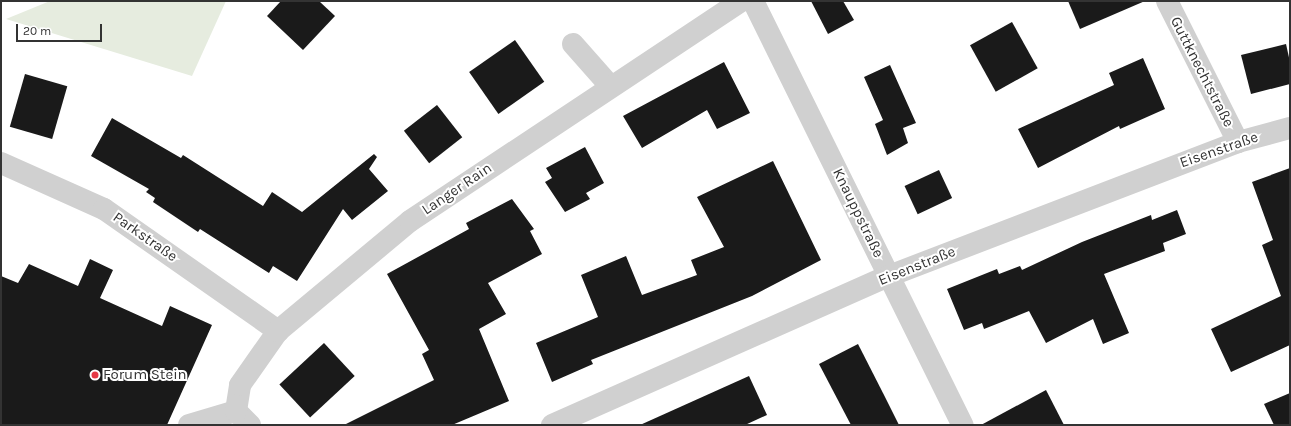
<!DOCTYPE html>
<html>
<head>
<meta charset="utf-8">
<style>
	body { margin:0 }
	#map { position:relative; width:1291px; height:426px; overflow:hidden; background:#fff; font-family:Karla,sans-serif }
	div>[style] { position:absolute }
	.green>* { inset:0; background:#e6ecdf }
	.building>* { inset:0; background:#1a1a1a; transform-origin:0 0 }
	.minor>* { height:22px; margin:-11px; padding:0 11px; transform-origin:11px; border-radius:11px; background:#d0d0d0 }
	.dots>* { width:11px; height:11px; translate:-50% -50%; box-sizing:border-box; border:2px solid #fff; border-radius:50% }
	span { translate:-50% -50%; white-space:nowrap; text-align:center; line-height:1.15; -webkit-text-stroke:4px #fff; paint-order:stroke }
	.street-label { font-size:15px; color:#333 }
	.poi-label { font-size:15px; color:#333 }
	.left { translate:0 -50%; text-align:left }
	.frame { position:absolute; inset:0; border:2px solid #333; pointer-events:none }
	.scale { position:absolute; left:16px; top:24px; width:86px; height:18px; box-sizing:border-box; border:2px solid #333; border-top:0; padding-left:5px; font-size:12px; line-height:14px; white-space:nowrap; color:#333; -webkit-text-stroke:3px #fff; paint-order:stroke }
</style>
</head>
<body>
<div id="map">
	<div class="green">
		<i style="clip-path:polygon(50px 1px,226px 1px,192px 76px,6px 19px)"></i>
	</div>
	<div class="building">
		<i style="clip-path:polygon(281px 1px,319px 1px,335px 16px,303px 50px,267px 16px)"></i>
		<i style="clip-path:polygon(811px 1px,843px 1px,854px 20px,828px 34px)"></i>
		<i style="clip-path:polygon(1068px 1px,1145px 1px,1080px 29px)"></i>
		<i style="left:1012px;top:22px;width:53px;height:48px;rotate:61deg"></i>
		<i style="left:515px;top:40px;width:51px;height:56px;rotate:55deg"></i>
		<i style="clip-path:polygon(1286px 44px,1290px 62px,1290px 84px,1251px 94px,1241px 55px)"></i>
		<i style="clip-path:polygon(1143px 58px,1165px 109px,1120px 129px,1119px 126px,1038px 168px,1018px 129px,1114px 85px,1109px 73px)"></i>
		<i style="clip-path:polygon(724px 62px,750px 113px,717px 129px,707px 110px,642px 148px,623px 116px)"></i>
		<i style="clip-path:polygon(890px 65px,916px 123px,903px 128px,908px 143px,887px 155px,875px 124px,883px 120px,864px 77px)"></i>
		<i style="left:25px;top:74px;width:44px;height:55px;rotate:16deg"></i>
		<i style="left:437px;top:105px;width:41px;height:42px;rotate:52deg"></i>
		<i style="clip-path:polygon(112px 118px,181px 158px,183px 155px,263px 206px,272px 192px,302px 212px,374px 154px,377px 157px,369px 169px,388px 191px,352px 220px,343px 209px,297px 281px,273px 266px,269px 273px,200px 229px,198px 232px,153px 202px,155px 198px,146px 192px,149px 189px,91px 156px)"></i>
		<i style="clip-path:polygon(585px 147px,604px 183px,586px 193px,590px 199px,565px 212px,545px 182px,552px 178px,546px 168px)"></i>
		<i style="clip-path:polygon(773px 161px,821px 260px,752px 296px,591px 360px,593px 364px,552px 382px,536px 343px,598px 317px,581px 275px,626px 256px,642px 295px,697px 275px,691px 260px,724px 247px,697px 197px)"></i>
		<i style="clip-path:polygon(1290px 168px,1290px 345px,1231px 372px,1211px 329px,1281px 296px,1262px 245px,1273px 240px,1252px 182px)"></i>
		<i style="left:939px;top:170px;width:31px;height:38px;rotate:65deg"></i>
		<i style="clip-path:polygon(512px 199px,534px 229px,530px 231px,542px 254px,488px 283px,506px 314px,479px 329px,509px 401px,452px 425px,344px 425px,434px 380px,422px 354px,429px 350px,387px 274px,469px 229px,466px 223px)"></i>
		<i style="clip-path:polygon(1177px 210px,1186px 234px,1163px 243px,1165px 251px,1104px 274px,1129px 333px,1103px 344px,1093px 319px,1046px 343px,1029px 311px,984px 329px,982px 323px,964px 330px,947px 289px,997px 269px,999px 274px,1020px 266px,1022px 270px,1082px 242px,1151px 215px,1152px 220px)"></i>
		<i style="clip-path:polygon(90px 259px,113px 270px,100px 298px,162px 326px,170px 306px,212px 325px,167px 425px,1px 425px,1px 276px,18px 283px,29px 264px,78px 286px)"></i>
		<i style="left:324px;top:343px;width:45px;height:61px;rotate:47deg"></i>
		<i style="clip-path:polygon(858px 344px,885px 397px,899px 425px,851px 425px,819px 364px)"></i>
		<i style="clip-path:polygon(749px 376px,767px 415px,745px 425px,640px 425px)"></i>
		<i style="clip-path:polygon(1046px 390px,1064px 425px,981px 425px)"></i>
		<i style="clip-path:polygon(1290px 393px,1290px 425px,1274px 425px,1264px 404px)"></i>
	</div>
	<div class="minor">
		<i style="left:753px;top:1px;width:473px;rotate:63.7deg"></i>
		<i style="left:1167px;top:1px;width:158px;rotate:63.3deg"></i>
		<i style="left:573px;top:44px;width:57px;rotate:48.5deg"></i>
		<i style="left:1px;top:163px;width:113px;rotate:24.1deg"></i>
		<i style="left:104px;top:209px;width:213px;rotate:35deg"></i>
		<i style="left:189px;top:425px;width:49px;rotate:-16.6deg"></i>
		<i style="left:250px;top:425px;width:20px;rotate:-135deg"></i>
		<i style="left:236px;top:411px;width:26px;rotate:-81deg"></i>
		<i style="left:240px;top:385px;width:66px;rotate:-54.9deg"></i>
		<i style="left:278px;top:331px;width:172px;rotate:-39.8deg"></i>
		<i style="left:410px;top:221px;width:397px;rotate:-33.6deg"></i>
		<i style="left:552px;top:425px;width:368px;rotate:-23.9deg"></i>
		<i style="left:889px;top:276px;width:374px;rotate:-21deg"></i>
		<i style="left:1238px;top:142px;width:54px;rotate:-15.1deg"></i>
	</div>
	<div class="dots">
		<i style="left:95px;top:375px;background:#e63946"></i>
	</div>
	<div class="street-label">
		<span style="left:1202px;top:72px;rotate:63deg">Guttknechtstraße</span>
		<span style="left:1219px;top:150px;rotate:-19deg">Eisenstraße</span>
		<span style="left:457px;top:189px;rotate:-34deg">Langer Rain</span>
		<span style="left:858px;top:213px;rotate:64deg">Knauppstraße</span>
		<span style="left:145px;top:237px;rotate:35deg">Parkstraße</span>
		<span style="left:917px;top:266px;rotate:-22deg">Eisenstraße</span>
	</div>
	<div class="poi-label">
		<span class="left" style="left:103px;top:375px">Forum Stein</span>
	</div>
	<div class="frame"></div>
	<div class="scale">20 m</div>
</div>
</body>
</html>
